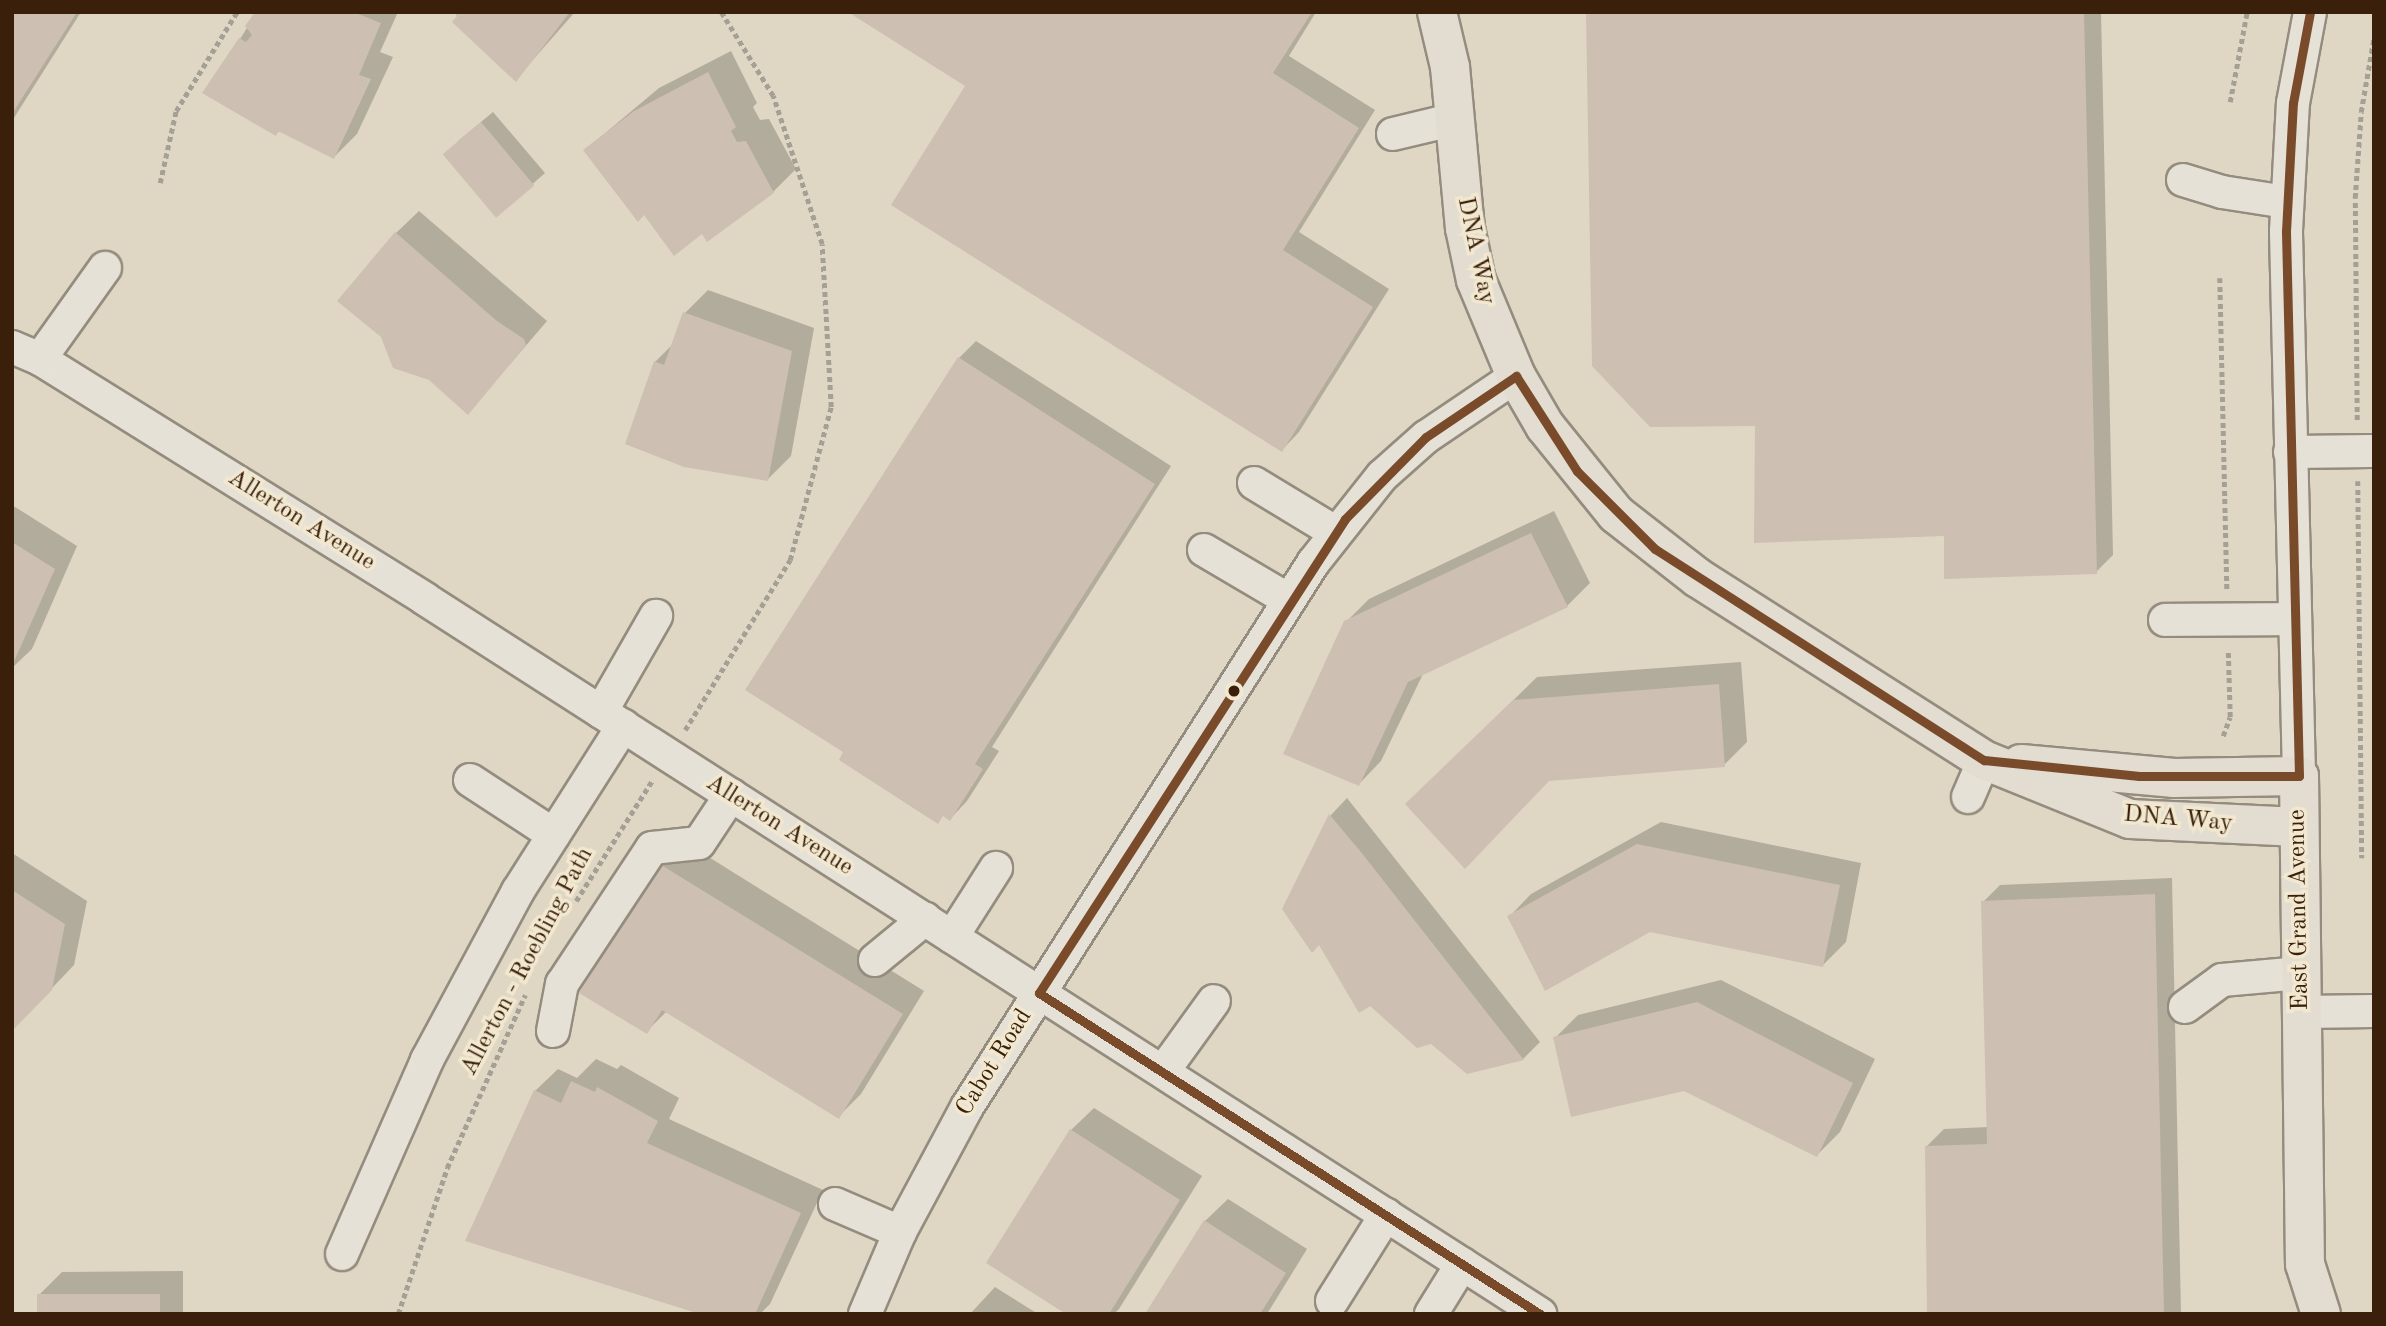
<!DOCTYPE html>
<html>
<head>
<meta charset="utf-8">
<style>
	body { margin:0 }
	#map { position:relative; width:2386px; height:1326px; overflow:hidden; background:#dfd7c3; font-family:"Old Standard TT",serif }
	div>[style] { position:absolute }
	.shadow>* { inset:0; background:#0003 }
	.building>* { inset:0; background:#cdbfb1; transform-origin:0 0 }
	.path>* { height:4.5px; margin-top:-2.25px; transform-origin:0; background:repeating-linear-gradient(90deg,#a5a096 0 5px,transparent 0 8.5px) }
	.roads { filter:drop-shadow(2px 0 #948c7e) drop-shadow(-2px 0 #948c7e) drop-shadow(0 2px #948c7e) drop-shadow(0 -2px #948c7e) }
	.minor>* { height:32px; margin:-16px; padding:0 16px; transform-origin:16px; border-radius:16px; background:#e6e1d7 }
	.major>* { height:38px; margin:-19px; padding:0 19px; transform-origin:19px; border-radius:19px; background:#e2dcd1 }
	.bus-1>* { height:9px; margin:-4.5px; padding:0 4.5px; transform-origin:4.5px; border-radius:4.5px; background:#7a4b2a }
	.dots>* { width:19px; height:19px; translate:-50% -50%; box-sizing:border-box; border:4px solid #f2e8d0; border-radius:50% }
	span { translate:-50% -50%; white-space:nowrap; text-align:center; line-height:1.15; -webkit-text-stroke:7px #f2e8d0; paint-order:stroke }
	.street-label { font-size:24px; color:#3a200b }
	.frame { position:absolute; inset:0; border:14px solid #3a200b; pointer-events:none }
</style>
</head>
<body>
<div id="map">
	<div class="shadow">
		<i style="clip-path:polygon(12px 12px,81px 12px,12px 121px)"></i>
		<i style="clip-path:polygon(257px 12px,398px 12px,380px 52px,393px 57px,357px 134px,334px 157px,280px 130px,276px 134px,240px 39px)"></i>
		<i style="clip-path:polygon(455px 12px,575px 12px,516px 79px)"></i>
		<i style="clip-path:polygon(852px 12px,1316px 12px,1289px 56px,1375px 110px,1299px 232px,1389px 289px,1299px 432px,1282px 450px,968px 86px)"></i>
		<i style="clip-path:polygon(1588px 12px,2101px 12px,2113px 555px,2096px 572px,1945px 535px,1757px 425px)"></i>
		<i style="clip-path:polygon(731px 51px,757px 103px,753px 107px,760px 120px,769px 119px,796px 169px,773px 192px,702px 232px,645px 213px,585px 150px,659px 88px)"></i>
		<i style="clip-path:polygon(493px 112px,545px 173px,497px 215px,457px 142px)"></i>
		<i style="clip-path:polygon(419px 211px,547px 321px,468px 413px,396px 233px)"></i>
		<i style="clip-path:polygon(708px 290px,814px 328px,791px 456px,768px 479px,655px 362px,673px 344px,685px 313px)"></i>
		<i style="clip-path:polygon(976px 341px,1171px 466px,992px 747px,999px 751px,967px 801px,950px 819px,959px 358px)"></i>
		<i style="clip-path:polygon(12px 505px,77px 546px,32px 649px,12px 668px)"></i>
		<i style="clip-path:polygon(1554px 511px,1590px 583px,1567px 606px,1423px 674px,1381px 761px,1359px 784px,1346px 622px,1369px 599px)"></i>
		<i style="clip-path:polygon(1741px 662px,1747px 742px,1724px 765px,1430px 782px,1537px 677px)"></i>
		<i style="clip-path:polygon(1347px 798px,1540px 1042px,1523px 1059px,1320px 944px,1284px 909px,1331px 815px)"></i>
		<i style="clip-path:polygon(1661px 822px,1861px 863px,1846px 942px,1823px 965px,1650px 930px,1509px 917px,1531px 894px)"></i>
		<i style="clip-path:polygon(683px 841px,924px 991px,861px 1094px,838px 1117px,667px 1011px,646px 1032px,660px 864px)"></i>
		<i style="clip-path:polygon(12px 853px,87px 901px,74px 965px,12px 1030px)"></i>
		<i style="clip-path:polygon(2172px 878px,2181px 1314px,1929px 1314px,1927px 1146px,1944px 1129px,1989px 1127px,1983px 902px,2000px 885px)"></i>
		<i style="clip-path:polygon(1721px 980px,1875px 1059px,1840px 1132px,1817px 1155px,1684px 1089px,1555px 1038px,1578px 1015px)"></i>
		<i style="clip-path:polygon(596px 1059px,617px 1069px,621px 1065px,679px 1098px,669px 1119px,823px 1190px,770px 1304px,760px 1314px,706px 1314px,535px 1091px,558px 1069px,577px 1078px)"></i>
		<i style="clip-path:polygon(1094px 1108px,1202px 1176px,1119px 1309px,1114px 1314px,1069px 1314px,1071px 1130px)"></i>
		<i style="clip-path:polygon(1228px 1199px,1307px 1249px,1267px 1314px,1147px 1314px,1205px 1221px)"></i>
		<i style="clip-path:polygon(183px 1271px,183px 1314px,39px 1314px,39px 1295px,62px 1272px)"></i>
		<i style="clip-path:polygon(995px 1287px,1038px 1314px,970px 1314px)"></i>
	</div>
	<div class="building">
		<i style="clip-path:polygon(12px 12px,77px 12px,12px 114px)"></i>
		<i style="clip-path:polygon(255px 12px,353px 12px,381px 23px,359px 75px,371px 79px,334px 159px,278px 131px,276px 136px,202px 93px,239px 38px,246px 42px,252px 35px,245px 26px)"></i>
		<i style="clip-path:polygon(453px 12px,570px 12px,516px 82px,452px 22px,457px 16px)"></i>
		<i style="clip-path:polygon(848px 12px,1312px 12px,1273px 73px,1359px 128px,1283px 250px,1373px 307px,1282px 452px,891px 205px,965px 86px)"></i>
		<i style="clip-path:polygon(1586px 12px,2084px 12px,2097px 574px,1944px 579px,1944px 536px,1754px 543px,1755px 426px,1650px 427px,1592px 366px)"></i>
		<i style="clip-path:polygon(708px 72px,736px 127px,731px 131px,737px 142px,746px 141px,774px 193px,707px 242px,702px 234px,674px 256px,644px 215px,638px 222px,583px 150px,634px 111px)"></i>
		<i style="left:481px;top:122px;width:83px;height:50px;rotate:50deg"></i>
		<i style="clip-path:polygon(395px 232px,497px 321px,524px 339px,526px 345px,468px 415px,429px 380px,393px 368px,381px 337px,337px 301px)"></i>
		<i style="clip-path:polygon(683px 312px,792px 351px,768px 481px,684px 467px,625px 444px,654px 361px,664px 365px)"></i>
		<i style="clip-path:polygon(958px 357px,1155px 484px,975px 764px,983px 769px,950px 821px,943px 816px,938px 824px,839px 760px,843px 752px,745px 690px)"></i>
		<i style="clip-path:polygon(1531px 533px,1568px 607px,1408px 682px,1359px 786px,1283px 754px,1344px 621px)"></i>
		<i style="clip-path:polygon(12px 542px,55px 569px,12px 666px)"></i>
		<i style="clip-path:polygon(1719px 684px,1725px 767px,1549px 781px,1465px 869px,1405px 804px,1513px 700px)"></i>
		<i style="clip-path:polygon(1329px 814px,1361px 852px,1524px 1060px,1467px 1074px,1431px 1044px,1417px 1048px,1370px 1006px,1359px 1013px,1319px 945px,1312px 953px,1282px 909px)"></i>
		<i style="clip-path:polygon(1637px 844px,1840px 885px,1823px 967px,1650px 932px,1545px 991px,1507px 916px)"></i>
		<i style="clip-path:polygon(658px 863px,903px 1014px,839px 1119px,662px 1010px,647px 1034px,579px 993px)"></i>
		<i style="clip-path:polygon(12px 890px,65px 924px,52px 990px,12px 1031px)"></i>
		<i style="clip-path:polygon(2155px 894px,2164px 1314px,1927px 1314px,1925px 1146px,1987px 1144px,1981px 901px)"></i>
		<i style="clip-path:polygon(1697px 1002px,1853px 1083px,1817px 1157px,1684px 1091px,1571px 1117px,1553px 1037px)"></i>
		<i style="clip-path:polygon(571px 1081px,595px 1092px,597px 1087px,658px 1121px,647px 1143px,801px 1213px,755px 1314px,700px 1314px,465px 1241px,534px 1090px,561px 1103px)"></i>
		<i style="clip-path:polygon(1070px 1129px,1180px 1200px,1109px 1314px,1066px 1314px,986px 1263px)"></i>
		<i style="clip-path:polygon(1204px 1220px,1286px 1273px,1260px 1314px,1145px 1314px)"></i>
		<i style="left:37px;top:1294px;width:123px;height:20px"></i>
	</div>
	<div class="path">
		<i style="left:2230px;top:102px;width:92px;rotate:-79.3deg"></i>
		<i style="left:160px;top:183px;width:74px;rotate:-77.5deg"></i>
		<i style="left:176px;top:111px;width:116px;rotate:-58.4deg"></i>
		<i style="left:2220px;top:278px;width:311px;rotate:88.7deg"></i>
		<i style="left:2357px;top:420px;width:222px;rotate:-90.5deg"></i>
		<i style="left:2355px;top:198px;width:86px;rotate:-86deg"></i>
		<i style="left:2361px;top:112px;width:76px;rotate:-80.2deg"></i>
		<i style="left:2358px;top:481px;width:377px;rotate:89.4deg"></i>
		<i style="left:685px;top:730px;width:200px;rotate:-58.3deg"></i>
		<i style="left:790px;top:560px;width:158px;rotate:-75deg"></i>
		<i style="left:831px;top:407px;width:163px;rotate:-93.2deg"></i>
		<i style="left:822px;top:244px;width:156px;rotate:-108.3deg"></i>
		<i style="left:773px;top:96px;width:99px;rotate:-121.8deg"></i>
		<i style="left:2223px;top:736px;width:20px;rotate:-70deg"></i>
		<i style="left:2230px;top:717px;width:67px;rotate:-91.7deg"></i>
		<i style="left:576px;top:901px;width:142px;rotate:-57.7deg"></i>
		<i style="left:398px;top:1314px;width:154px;rotate:-71.4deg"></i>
		<i style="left:447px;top:1168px;width:190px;rotate:-65.7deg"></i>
	</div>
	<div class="roads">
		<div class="minor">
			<i style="left:1393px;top:134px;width:65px;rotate:-13.4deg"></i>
			<i style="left:2183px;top:180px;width:41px;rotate:17.1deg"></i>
			<i style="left:2222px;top:192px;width:65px;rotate:8.9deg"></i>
			<i style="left:12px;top:347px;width:30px;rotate:23deg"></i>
			<i style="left:40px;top:359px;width:454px;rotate:31.9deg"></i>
			<i style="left:425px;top:599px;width:1325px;rotate:32.67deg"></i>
			<i style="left:40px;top:359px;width:112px;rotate:-54.5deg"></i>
			<i style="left:2290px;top:452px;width:84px;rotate:-0.7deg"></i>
			<i style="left:1254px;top:483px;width:95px;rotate:31.2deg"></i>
			<i style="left:1204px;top:550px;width:99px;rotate:30.5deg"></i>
			<i style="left:2165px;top:620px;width:129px;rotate:-0.4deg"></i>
			<i style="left:601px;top:712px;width:111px;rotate:-60.2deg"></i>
			<i style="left:2299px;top:776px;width:545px;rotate:-91.37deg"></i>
			<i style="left:2286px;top:231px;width:128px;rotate:-86.9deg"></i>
			<i style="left:2293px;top:103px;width:93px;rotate:-79.4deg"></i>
			<i style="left:470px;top:780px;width:100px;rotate:33.2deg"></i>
			<i style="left:1968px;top:797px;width:40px;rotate:-66.6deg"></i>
			<i style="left:952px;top:937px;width:82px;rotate:-57.5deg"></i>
			<i style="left:875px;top:960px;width:65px;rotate:-39.4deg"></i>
			<i style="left:2185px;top:1007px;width:46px;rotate:-36.1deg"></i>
			<i style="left:2222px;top:980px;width:79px;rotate:-5.1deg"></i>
			<i style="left:2302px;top:1012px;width:72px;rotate:-0.8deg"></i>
			<i style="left:553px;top:1031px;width:48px;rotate:-79.2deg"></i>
			<i style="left:562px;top:984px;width:163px;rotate:-56.5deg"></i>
			<i style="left:652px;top:848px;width:47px;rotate:-6.1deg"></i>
			<i style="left:699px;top:843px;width:58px;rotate:-56.3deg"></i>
			<i style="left:1164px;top:1070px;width:85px;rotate:-54.1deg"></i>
			<i style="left:835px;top:1204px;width:71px;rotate:23.3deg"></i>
			<i style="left:342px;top:1254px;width:212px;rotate:-66.3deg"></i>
			<i style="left:427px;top:1060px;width:192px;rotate:-61.7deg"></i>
			<i style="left:518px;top:891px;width:196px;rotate:-57.5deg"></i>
			<i style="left:1332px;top:1301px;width:102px;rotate:-57.9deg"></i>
			<i style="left:865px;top:1314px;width:89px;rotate:-66.9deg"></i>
			<i style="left:900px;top:1232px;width:142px;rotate:-61.8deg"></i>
			<i style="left:967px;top:1107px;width:645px;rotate:-57.54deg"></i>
			<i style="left:1313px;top:563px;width:111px;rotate:-51.6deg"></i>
			<i style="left:1382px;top:476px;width:59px;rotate:-41.6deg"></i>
			<i style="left:1426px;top:437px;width:109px;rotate:-34.1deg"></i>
			<i style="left:1431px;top:1314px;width:59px;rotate:-58.2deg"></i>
		</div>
		<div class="major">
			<i style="left:1437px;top:12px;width:57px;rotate:76.7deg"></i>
			<i style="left:1450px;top:67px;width:162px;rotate:84.7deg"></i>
			<i style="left:1465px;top:228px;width:53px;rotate:78.1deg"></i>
			<i style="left:1476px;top:280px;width:104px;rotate:67.4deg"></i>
			<i style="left:1516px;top:376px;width:58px;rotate:59.9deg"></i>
			<i style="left:1545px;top:426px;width:113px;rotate:51.1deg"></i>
			<i style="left:1616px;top:514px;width:104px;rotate:38deg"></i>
			<i style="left:1698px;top:578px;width:339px;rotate:32.5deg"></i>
			<i style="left:1984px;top:760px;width:157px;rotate:22deg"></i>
			<i style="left:2130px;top:819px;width:169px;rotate:2.7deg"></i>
			<i style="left:2021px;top:764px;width:154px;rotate:5.2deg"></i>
			<i style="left:2174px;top:778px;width:125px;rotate:-0.9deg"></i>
			<i style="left:2299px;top:776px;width:488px;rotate:89.3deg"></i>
			<i style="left:2305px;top:1264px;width:52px;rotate:72.3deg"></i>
		</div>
	</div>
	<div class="bus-1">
		<i style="left:1516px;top:376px;width:113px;rotate:57.3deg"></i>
		<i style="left:1577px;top:471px;width:110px;rotate:45deg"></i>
		<i style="left:1655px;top:549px;width:391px;rotate:32.7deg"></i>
		<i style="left:1984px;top:760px;width:156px;rotate:5.9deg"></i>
		<i style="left:2139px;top:776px;width:160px"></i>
		<i style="left:2299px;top:776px;width:545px;rotate:-91.37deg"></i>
		<i style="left:2286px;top:231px;width:128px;rotate:-86.9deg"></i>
		<i style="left:2293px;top:103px;width:93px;rotate:-79.4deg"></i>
		<i style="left:1039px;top:993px;width:564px;rotate:-57.15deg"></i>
		<i style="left:1345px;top:519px;width:115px;rotate:-45.4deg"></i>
		<i style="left:1426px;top:437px;width:109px;rotate:-34.1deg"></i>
		<i style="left:1039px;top:993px;width:595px;rotate:32.65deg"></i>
	</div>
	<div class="dots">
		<i style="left:1234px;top:691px;background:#3a200b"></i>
	</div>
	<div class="street-label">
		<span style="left:1475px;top:251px;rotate:78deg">DNA Way</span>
		<span style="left:301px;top:521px;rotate:32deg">Allerton Avenue</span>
		<span style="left:2178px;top:820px;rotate:5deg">DNA Way</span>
		<span style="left:779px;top:826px;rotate:32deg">Allerton Avenue</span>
		<span style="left:2300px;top:910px;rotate:-91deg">East Grand Avenue</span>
		<span style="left:528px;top:962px;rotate:-62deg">Allerton - Roebling Path</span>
		<span style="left:995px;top:1063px;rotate:-58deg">Cabot Road</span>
	</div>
	<div class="frame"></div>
</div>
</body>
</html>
